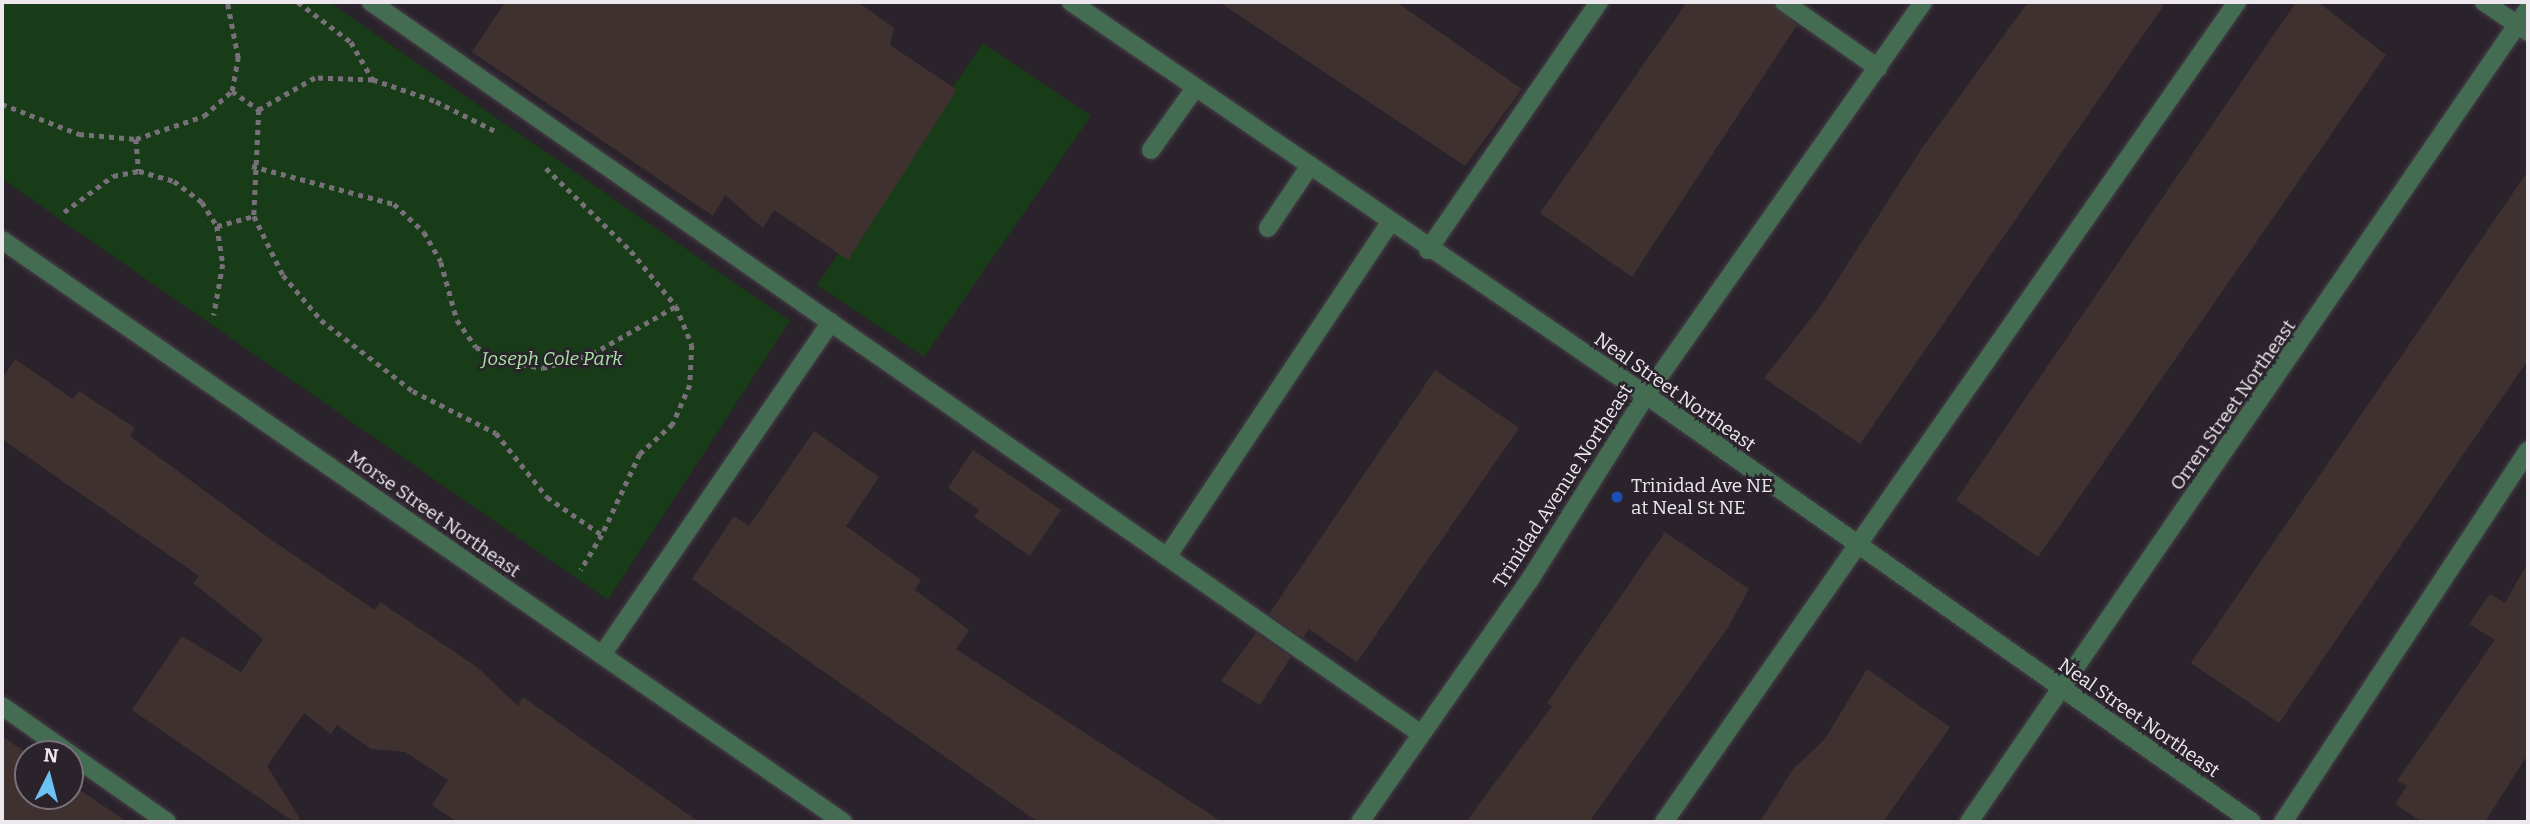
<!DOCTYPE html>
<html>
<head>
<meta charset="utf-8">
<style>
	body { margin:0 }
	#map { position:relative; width:2530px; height:824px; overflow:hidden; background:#2b232c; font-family:Bitter,serif }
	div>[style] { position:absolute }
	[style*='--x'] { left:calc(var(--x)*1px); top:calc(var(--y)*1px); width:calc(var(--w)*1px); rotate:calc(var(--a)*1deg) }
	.green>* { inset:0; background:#193c18 }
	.building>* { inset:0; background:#3f312f }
	.path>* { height:4.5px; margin-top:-2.25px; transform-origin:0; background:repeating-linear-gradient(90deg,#787079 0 5px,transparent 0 10px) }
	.roads { filter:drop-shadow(0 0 2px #463e47) drop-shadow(0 0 2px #463e47) }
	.lane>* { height:18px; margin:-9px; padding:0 9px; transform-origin:9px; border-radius:9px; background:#446c52 }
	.street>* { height:18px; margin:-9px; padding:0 9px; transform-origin:9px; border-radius:9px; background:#446c52 }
	.dots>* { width:19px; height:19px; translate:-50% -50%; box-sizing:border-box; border:4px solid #2b232c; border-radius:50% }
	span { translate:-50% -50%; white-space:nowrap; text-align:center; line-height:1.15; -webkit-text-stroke:5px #2b232c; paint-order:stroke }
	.park-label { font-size:19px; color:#a6e2a2; font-style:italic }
	.street-label { font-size:19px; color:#ede7ee }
	.poi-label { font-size:19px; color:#ede7ee }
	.left { translate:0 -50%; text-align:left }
	.frame { position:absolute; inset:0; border:4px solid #ede7ee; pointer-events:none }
	.north { position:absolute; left:14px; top:740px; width:70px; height:70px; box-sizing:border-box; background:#2b232c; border:2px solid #79717a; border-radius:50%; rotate:6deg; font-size:19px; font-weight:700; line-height:28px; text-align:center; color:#ede7ee }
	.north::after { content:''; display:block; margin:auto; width:24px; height:32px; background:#6cc3f3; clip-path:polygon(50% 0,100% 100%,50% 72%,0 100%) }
</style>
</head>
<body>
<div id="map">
	<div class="green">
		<i style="clip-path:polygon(2px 2px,329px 2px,790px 321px,608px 600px,2px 179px)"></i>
		<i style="clip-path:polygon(983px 43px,1091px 116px,924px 357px,817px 285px)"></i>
	</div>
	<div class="building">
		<i style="clip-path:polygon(505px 2px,858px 2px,894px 28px,890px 45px,957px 90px,848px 260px,774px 210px,763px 228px,725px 195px,713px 216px,472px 52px)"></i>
		<i style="clip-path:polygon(1219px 2px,1396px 2px,1522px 89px,1465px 166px)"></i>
		<i style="clip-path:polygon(1687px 2px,1773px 2px,1797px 25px,1632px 277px,1540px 213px)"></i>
		<i style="clip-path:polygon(2028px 2px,2166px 2px,1860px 444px,1764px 378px,1820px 307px,1922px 148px)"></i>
		<i style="clip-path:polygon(2296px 2px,2318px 2px,2386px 55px,2038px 557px,1956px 500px)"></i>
		<i style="clip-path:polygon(2528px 171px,2528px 360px,2279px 723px,2191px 663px)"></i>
		<i style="clip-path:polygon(15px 359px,73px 399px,79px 391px,135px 428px,130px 436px,273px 541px,375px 610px,380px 602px,477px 667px,518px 706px,523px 697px,699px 822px,457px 822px,432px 805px,448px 780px,405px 752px,371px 749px,337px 725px,331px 734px,304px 713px,267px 766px,302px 822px,294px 822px,132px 710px,182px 636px,241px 672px,263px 639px,193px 583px,199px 576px,2px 439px,2px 379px)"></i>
		<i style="clip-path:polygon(1435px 370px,1519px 428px,1357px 662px,1309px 629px,1303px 638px,1269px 614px)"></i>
		<i style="clip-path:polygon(814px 431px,879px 477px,846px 526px,921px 580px,915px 590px,969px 630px,956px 649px,1222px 822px,1038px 822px,692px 579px,734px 516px,749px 526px)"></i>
		<i style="clip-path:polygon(973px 450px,1061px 510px,1030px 556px,974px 517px,979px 510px,948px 488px)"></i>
		<i style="clip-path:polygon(1665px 532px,1749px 589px,1727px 629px,1589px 822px,1466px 822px,1552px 706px,1547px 703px)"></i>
		<i style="clip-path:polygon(2528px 562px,2528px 754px,2485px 822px,2422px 822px,2395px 804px,2407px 786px,2397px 781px,2495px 640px,2469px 624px,2490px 594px,2505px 603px)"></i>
		<i style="clip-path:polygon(1256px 633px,1291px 657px,1260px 705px,1221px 681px)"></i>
		<i style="clip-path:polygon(1867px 669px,1950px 727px,1918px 773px,1883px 822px,1760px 822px,1793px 769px,1825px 739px)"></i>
		<i style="clip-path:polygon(2px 736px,28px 754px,28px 796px,70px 796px,70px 783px,127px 822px,2px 822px)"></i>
	</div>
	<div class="path">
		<i style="--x:298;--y:2;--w:66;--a:37"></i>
		<i style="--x:351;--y:42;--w:44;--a:59.9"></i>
		<i style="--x:232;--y:91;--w:33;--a:35"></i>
		<i style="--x:2;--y:104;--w:83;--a:21.3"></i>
		<i style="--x:79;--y:134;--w:57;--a:5"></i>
		<i style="--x:136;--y:139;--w:72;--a:-18.7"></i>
		<i style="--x:204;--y:116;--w:38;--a:-42"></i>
		<i style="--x:232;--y:91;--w:34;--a:-80"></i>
		<i style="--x:238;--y:58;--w:57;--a:-101.1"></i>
		<i style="--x:494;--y:131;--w:67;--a:-153.4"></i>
		<i style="--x:434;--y:101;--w:65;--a:-161"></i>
		<i style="--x:373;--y:80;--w:58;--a:-178"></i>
		<i style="--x:315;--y:78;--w:64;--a:150.3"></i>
		<i style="--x:259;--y:110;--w:106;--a:92.7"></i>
		<i style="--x:254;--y:216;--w:66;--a:63.8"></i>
		<i style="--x:283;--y:275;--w:59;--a:49.8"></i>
		<i style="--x:321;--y:320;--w:116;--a:37.7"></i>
		<i style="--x:413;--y:391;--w:93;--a:26.8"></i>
		<i style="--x:496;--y:433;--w:82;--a:51.4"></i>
		<i style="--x:547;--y:497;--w:67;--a:34.6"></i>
		<i style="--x:602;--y:535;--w:41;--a:121"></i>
		<i style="--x:136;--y:139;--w:32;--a:85"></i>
		<i style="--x:252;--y:166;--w:147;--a:15"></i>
		<i style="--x:394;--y:204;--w:41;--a:43"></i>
		<i style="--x:424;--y:232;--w:34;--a:60"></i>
		<i style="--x:441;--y:262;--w:60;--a:74.6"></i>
		<i style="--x:457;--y:320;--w:33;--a:55"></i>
		<i style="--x:476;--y:347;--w:29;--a:27"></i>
		<i style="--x:502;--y:360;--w:41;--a:11.3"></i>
		<i style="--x:542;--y:368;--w:52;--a:-15.6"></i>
		<i style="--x:592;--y:354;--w:97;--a:-29.7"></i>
		<i style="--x:546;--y:168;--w:119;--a:44.3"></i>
		<i style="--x:631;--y:251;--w:71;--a:50.7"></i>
		<i style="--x:676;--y:306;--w:42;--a:67.7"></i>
		<i style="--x:692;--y:345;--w:40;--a:92.9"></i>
		<i style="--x:690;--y:385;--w:43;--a:113.6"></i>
		<i style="--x:673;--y:424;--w:45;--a:137.7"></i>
		<i style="--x:640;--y:454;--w:89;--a:115.1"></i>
		<i style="--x:64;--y:212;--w:61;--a:-36.3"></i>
		<i style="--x:113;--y:176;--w:26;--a:-11"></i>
		<i style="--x:139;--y:171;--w:36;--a:16"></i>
		<i style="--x:174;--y:181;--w:35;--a:37"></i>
		<i style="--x:202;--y:202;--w:28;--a:58"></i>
		<i style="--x:217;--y:226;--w:38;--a:81"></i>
		<i style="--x:223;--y:264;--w:52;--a:100"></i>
		<i style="--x:217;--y:226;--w:38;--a:-15"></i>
	</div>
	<div class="roads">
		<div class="lane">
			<i style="--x:371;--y:2;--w:1280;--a:34.88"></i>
			<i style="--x:1784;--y:2;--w:115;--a:35.1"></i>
			<i style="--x:1151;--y:150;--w:76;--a:-54.6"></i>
			<i style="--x:1268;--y:228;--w:73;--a:-56.1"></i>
			<i style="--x:1428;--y:250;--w:301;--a:-55.4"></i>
			<i style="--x:1167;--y:557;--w:402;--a:-56.3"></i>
			<i style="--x:602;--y:655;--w:404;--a:-55.5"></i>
			<i style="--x:2;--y:706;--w:83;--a:35.2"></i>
			<i style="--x:70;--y:754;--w:118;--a:35"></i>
			<i style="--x:1664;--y:822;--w:1000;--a:-55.05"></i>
			<i style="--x:2283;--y:822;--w:445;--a:-56.6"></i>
		</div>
		<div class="street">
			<i style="--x:1071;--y:2;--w:696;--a:34.35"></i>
			<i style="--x:1646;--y:395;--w:741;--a:35.17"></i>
			<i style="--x:2484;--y:2;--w:53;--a:34.3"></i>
			<i style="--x:2;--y:240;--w:1023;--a:34.68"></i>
			<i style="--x:1360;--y:822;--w:294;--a:-55"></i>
			<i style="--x:1529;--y:581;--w:220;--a:-57.8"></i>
			<i style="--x:1646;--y:395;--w:481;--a:-54.8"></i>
			<i style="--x:1969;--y:822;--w:987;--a:-55.49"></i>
		</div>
	</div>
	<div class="dots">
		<i style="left:1617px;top:497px;background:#1a4fb4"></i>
	</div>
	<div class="park-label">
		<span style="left:552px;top:359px">Joseph Cole Park</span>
	</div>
	<div class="street-label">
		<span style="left:1675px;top:392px;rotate:35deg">Neal Street Northeast</span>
		<span style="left:2233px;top:405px;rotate:-55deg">Orren Street Northeast</span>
		<span style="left:1563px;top:486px;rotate:-57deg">Trinidad Avenue Northeast</span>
		<span style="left:434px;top:514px;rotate:35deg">Morse Street Northeast</span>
		<span style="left:2139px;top:718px;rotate:35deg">Neal Street Northeast</span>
	</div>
	<div class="poi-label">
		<span class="left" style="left:1631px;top:497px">Trinidad Ave NE<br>at Neal St NE</span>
	</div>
	<div class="frame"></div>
	<div class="north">N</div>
</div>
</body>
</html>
